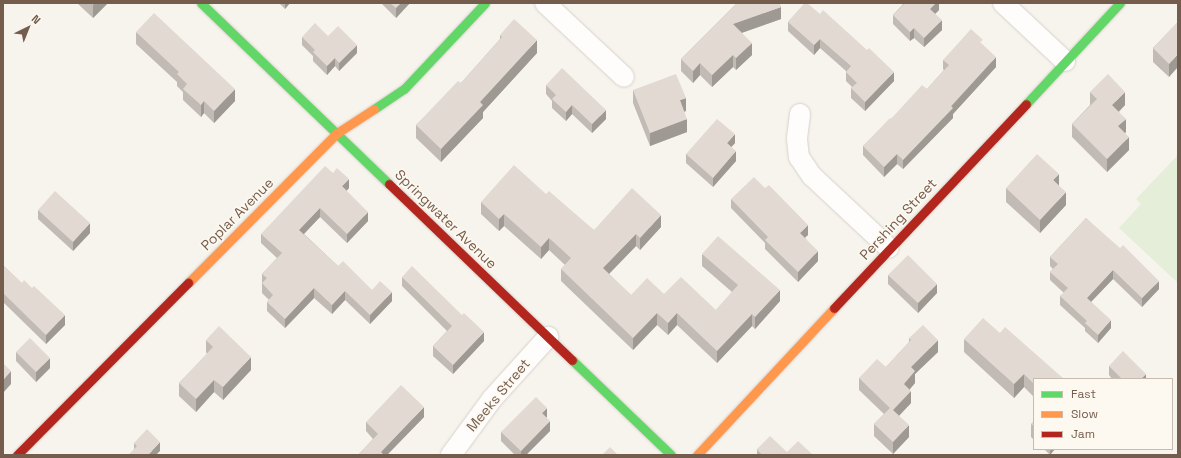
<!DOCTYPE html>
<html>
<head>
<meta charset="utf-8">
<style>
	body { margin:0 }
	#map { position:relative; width:1181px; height:458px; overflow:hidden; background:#f7f4ed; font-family:"Space Grotesk",sans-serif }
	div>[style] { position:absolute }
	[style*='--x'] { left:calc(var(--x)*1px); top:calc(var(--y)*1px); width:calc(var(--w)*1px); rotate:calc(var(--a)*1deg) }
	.green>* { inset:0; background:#e4eed9 }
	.roads { filter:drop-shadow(0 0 1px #d6d1cb) drop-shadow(0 0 1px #d6d1cb) }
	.street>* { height:20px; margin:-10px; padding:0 10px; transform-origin:10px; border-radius:10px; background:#fefdfc }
	.fast>* { height:9px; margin:-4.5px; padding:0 4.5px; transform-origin:4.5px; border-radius:4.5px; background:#63d668 }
	.slow>* { height:9px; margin:-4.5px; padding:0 4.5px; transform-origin:4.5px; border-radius:4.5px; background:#ff974d }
	.jam>* { height:9px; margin:-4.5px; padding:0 4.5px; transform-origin:4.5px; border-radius:4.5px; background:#b3261e }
	.wall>* { inset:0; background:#c2bbb5 }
	.shaded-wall>* { inset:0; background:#9e9993 }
	.building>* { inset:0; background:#e2dad2 }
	span { translate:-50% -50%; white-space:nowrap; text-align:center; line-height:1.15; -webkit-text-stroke:3px #fef9f0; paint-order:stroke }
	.street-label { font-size:14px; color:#755d4e }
	.frame { position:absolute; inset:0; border:4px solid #755d4e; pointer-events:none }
	.legend { position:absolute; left:1033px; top:378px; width:140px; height:72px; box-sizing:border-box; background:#fef9f0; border:1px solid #c7bbaf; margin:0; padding:5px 7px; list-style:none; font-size:12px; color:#755d4e }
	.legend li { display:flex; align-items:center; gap:8px; height:20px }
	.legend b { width:20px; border:1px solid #c7bbaf }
	.north { position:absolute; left:8px; top:8px; width:40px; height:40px; -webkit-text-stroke:3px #fef9f0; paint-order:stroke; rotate:43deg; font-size:11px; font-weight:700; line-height:16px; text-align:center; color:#755d4e }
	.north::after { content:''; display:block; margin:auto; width:14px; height:18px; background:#755d4e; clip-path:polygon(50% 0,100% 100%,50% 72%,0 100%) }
</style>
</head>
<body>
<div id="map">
	<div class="green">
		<i style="clip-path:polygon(1178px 155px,1178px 283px,1119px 228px,1141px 204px,1136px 199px)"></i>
	</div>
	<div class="roads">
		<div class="street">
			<i style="--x:545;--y:3;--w:108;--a:43.1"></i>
			<i style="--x:1003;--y:3;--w:85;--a:43.1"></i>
			<i style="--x:800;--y:114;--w:25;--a:97"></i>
			<i style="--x:797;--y:139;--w:18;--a:84"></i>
			<i style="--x:799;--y:157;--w:23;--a:56"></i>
			<i style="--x:812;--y:176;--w:105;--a:43.1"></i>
			<i style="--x:451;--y:455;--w:69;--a:-53.8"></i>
			<i style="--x:492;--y:399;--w:84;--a:-47.9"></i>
		</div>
		<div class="fast">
			<i style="--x:201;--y:3;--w:261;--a:43.9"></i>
			<i style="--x:1026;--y:104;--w:138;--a:-47.1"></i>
			<i style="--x:374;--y:109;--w:36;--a:-34"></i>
			<i style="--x:404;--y:89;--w:118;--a:-46.7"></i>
			<i style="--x:572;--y:360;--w:137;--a:43.8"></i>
		</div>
		<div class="slow">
			<i style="--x:188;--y:283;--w:211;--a:-45.2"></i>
			<i style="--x:337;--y:133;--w:44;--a:-33"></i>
			<i style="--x:697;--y:455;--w:201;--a:-47"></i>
		</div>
		<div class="jam">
			<i style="--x:389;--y:184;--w:254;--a:43.9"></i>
			<i style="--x:834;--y:308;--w:280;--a:-46.7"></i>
			<i style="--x:17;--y:455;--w:243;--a:-45.2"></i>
		</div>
	</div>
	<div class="wall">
		<i style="clip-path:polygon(77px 3px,108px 3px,93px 18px)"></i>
		<i style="clip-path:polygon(279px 3px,290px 3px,285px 9px)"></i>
		<i style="clip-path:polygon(381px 3px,410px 3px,396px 18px)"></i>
		<i style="clip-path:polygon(737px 3px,781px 19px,741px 33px,752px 55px,736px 70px,733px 67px,712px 87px,700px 75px,693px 83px,681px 71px,681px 59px)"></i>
		<i style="clip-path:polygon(805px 3px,894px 81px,865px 111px,851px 98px,851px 88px,852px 87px,846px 81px,846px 71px,820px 48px,814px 55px,788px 31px,788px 22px)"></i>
		<i style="clip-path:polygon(904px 3px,939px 3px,939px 10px,935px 14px,942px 30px,924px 47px,914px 38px,910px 41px,893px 24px,893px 15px)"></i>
		<i style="clip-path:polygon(1178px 22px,1169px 77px,1153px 62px,1153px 48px)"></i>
		<i style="clip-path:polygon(136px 32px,235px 101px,214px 123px,204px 113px,201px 117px,183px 100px,183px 92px,177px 86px,177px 82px,136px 44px)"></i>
		<i style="clip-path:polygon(500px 35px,537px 53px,483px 112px,483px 118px,441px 162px,416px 138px,416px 125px,461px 83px,500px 39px)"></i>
		<i style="clip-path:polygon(328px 36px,357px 53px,339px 71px,335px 66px,327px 75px,313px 61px,313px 56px,302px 45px,302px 37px)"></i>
		<i style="clip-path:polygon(983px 45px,996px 67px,953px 114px,953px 118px,903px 169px,897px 164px,884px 177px,863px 155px,863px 146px,891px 119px,927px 89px,944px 70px,943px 69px,943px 60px)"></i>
		<i style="clip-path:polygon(546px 85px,606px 119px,592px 133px,572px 114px,566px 121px,552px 108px,552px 101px,546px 94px)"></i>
		<i style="clip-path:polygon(633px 90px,686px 111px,684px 112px,687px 132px,650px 146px,633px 103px)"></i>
		<i style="clip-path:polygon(1090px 92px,1125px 105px,1119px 112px,1126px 132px,1125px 133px,1129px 150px,1107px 172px,1072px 137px,1072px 124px,1090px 105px)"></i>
		<i style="clip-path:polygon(735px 143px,731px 147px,736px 161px,713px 187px,686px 163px,686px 154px)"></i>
		<i style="clip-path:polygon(349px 188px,346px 191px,368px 221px,347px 243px,320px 217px,304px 234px,338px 266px,372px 290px,392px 301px,370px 324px,345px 300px,332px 314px,314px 298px,285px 328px,267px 311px,267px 302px,269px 300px,262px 293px,262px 274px,277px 258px,261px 243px,261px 234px)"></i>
		<i style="clip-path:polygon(1006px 188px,1066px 205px,1040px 233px,1006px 202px)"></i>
		<i style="clip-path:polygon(546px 194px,594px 230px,661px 227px,640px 250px,636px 246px,609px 274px,631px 295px,664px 294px,716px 310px,732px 292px,702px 266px,702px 254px,780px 301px,755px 329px,752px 326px,717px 363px,677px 325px,668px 335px,657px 325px,633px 350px,561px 281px,561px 269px,565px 265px,549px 250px,541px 259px,504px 226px,499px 231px,481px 214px,481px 202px)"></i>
		<i style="clip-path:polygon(731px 199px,808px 235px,805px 237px,818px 261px,798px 282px,765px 249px,765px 243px,731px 208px)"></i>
		<i style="clip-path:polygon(38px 210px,90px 233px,73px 251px,38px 219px)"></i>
		<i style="clip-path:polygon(1086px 218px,1159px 289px,1142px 307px,1113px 279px,1091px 302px,1111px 328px,1098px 343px,1085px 331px,1085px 328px,1060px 305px,1060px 296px,1064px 293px,1050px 280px,1050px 272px,1053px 269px,1050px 266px,1050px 257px)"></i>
		<i style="clip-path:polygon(3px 265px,65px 325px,46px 344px,4px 303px,3px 305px)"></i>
		<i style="clip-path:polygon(888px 275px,937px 293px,918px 313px,888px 284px)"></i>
		<i style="clip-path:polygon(402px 277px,484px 341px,453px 374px,433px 356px,433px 346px,447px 331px,402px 286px)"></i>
		<i style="clip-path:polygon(909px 338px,938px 352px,915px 374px,915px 383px,910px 389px,911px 403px,899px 416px,909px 437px,893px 454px,874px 436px,874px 424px,884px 414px,859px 390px,859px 378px,886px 367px,909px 342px)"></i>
		<i style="clip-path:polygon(964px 339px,1034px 379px,1034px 397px,1024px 387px,1014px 398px,964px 352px)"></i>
		<i style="clip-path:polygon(206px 340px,251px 370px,223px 400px,214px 392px,196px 412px,179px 396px,179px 383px,207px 354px,206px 352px)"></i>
		<i style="clip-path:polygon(16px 352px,50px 368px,36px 382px,16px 361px)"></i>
		<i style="clip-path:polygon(1109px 366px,1146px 379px,1112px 379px,1109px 375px)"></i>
		<i style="clip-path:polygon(424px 417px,387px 455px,358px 455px,373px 439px,366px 431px,366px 422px)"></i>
		<i style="clip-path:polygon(547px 417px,546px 418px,550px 431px,526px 455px,515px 455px,501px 441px,501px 432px)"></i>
		<i style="clip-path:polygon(1034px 421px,1034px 440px,1031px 437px,1031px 424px)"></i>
		<i style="clip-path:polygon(134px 443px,160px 451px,134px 449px)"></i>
		<i style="clip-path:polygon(757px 449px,787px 452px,813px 455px,757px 455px)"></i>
		<i style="clip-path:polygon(1044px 449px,1055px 449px,1050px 455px)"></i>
	</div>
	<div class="shaded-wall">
		<i style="clip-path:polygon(95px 3px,108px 3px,93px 18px,93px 5px)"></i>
		<i style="clip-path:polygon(285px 3px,290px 3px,285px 9px)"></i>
		<i style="clip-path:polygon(401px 3px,410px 3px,396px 18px,396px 8px)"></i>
		<i style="clip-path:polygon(936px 3px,939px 3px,939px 10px,930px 19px,930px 9px)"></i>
		<i style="clip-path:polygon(781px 7px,781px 19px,733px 36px,733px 24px)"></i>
		<i style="clip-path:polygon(942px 20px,942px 30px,924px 47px,924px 38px)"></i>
		<i style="clip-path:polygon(914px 28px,914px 38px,910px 41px,910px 32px)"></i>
		<i style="clip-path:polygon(820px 39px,820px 48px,814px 55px,814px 45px)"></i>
		<i style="clip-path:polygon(537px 40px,537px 53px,483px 112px,483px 118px,441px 162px,441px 149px,480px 102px)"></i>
		<i style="clip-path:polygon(752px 43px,752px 55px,736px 70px,736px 58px)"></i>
		<i style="clip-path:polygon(357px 45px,357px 53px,339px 71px,339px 63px)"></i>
		<i style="clip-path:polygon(1178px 54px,1178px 67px,1169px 77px,1169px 64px)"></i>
		<i style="clip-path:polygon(733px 55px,733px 67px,712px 87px,712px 75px)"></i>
		<i style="clip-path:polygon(996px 57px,996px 67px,953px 114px,953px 118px,903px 169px,903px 160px)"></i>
		<i style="clip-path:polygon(335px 58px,335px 66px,327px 75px,327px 66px)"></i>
		<i style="clip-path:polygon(700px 63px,700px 75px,693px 83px,693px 71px)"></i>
		<i style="clip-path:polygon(894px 72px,894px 81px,865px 111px,865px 102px)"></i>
		<i style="clip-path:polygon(235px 89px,235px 101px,214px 123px,214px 111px)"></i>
		<i style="clip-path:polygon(1125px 92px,1125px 105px,1112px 118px,1112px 105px)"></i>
		<i style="clip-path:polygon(686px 98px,686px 111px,680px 113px,680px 100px)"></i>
		<i style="clip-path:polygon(204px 101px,204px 113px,201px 117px,201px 105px)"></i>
		<i style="clip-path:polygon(572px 105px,572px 114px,566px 121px,566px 112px)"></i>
		<i style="clip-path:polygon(606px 110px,606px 119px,592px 133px,592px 124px)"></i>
		<i style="clip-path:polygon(687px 119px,687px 132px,650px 146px,650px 133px)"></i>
		<i style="clip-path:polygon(1126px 119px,1126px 132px,1118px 139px,1118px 126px)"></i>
		<i style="clip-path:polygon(735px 134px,735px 143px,727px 152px,727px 143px)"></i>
		<i style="clip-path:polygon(1129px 137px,1129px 150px,1107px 172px,1107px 159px)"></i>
		<i style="clip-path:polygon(736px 151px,736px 161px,713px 187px,713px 178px)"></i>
		<i style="clip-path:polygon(897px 154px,897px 164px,884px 177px,884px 167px)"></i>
		<i style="clip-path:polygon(1059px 174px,1059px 187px,1053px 180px)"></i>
		<i style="clip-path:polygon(349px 179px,349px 188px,342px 196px,342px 186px)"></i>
		<i style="clip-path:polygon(1066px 192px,1066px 205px,1040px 233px,1040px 220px)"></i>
		<i style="clip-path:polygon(320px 208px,320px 217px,299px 239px,299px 230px)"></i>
		<i style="clip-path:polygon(368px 212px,368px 221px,347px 243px,347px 234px)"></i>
		<i style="clip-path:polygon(504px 214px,504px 226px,499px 231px,499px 219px)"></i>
		<i style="clip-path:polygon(661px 215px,661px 227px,640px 250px,640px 238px)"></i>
		<i style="clip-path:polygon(90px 223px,90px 233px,73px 251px,73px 242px)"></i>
		<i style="clip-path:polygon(808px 225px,808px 235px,800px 242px,800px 233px)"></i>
		<i style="clip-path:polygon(636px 234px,636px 246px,603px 280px,603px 268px)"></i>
		<i style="clip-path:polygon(549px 238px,549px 250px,541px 259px,541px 247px)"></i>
		<i style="clip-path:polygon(818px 251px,818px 261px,798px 282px,798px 272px)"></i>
		<i style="clip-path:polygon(1113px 270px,1113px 279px,1087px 306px,1087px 298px)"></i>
		<i style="clip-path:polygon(1159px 281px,1159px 289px,1142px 307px,1142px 298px)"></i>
		<i style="clip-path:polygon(937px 284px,937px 293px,918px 313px,918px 303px)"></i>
		<i style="clip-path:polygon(314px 288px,314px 298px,285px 328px,285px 319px)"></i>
		<i style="clip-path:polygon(780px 290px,780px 301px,755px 329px,755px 317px)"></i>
		<i style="clip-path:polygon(345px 291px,345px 300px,332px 314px,332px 305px)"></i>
		<i style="clip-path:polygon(392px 292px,392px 301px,370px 324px,370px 315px)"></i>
		<i style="clip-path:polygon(4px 294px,4px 303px,3px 305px,3px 295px)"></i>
		<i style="clip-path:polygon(657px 313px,657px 325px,633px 350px,633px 338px)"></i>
		<i style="clip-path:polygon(677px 313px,677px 325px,668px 335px,668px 323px)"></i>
		<i style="clip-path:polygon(752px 314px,752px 326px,717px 363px,717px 351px)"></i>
		<i style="clip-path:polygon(65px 315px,65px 325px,46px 344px,46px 335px)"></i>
		<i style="clip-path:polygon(1111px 320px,1111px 328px,1098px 343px,1098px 335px)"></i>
		<i style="clip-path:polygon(484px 332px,484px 341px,453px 374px,453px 365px)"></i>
		<i style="clip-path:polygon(938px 340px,938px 352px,915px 374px,915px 383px,904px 396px,904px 384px,911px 367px)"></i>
		<i style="clip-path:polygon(251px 357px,251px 370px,223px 400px,223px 387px)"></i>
		<i style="clip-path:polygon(50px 358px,50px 368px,36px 382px,36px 372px)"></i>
		<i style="clip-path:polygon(11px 371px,11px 384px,3px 393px,3px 380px)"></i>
		<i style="clip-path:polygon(1024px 374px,1024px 387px,1014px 398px,1014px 384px)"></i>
		<i style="clip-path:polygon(1146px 374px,1146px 379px,1141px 379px)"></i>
		<i style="clip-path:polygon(214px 380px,214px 392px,196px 412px,196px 399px)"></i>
		<i style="clip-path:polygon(911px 391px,911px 403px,893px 422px,893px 410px)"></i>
		<i style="clip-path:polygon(424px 407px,424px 417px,387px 455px,381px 455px,381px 452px)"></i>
		<i style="clip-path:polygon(547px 408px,547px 417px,542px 422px,542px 413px)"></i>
		<i style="clip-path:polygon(550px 421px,550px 431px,526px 455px,521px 455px,521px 451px)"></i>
		<i style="clip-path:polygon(909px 425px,909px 437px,893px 454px,893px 442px)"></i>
		<i style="clip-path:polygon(160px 442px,160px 451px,156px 455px,149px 455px,149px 454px)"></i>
		<i style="clip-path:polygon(1050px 449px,1055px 449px,1050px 455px)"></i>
	</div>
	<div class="building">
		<i style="clip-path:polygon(390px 3px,401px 3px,396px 8px)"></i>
		<i style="clip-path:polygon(737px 3px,780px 3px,781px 7px,733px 24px,752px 43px,736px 58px,733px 55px,712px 75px,700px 63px,693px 71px,681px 59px)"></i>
		<i style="clip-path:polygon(805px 3px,807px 3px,820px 14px,823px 10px,867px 50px,869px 48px,894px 72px,865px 102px,851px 88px,857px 83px,846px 72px,851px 66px,820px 39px,814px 45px,788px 22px)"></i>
		<i style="clip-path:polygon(905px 3px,936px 3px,930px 9px,942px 20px,924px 38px,914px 28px,910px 32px,893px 15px)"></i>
		<i style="clip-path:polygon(154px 13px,235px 89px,214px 111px,204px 101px,201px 105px,183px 89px,187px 84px,177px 74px,179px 72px,136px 32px)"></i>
		<i style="clip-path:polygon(514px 19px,537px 40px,480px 102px,483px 105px,441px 149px,416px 125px,458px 81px,461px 83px,502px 37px,500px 35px)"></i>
		<i style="clip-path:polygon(1178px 22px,1178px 54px,1169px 64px,1153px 48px)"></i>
		<i style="clip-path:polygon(315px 23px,328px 36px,338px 26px,357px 45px,339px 63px,335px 58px,327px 66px,313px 52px,315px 50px,302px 37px)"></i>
		<i style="clip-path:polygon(971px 29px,983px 40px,980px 42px,996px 57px,951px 106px,953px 108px,903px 160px,897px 154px,884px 167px,863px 146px,890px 118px,891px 119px,922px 85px,927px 89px,949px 65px,943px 60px)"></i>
		<i style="clip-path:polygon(562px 68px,606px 110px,592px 124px,572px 105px,566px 112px,552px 99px,556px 95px,546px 85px)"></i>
		<i style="clip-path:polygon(676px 74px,686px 98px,680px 100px,687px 119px,650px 133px,633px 90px)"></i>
		<i style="clip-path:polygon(1108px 74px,1125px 92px,1112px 105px,1126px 119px,1118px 126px,1129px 137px,1107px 159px,1072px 124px,1097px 99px,1090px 92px)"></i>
		<i style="clip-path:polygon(717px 119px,735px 134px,727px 143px,736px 151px,713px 178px,686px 154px)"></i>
		<i style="clip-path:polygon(1037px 154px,1059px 174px,1053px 180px,1066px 192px,1040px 220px,1006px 188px)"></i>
		<i style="clip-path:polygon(514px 165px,546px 194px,549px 191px,594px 230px,632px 188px,661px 215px,640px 238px,636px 234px,603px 268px,631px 295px,647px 278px,664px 294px,681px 277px,716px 310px,738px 285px,702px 254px,718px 236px,780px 290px,755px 317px,752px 314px,717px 351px,677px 313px,668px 323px,657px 313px,633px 338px,561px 269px,571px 258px,549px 238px,541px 247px,504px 214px,499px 219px,481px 202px)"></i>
		<i style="clip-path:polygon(325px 166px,333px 173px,337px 168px,349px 179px,342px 186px,368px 212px,347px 234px,320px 208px,299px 230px,338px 266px,343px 261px,372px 290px,380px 281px,392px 292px,370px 315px,345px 291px,332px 305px,314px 288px,285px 319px,267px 302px,273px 295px,262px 283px,267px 278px,262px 274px,282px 253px,261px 234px)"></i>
		<i style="clip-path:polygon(754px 177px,765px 188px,769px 185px,808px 225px,800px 233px,818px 251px,798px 272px,765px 240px,768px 237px,731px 199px)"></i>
		<i style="clip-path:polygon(55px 191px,90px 223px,73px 242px,38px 210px)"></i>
		<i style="clip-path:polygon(1086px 218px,1120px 248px,1123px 245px,1159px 281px,1142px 298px,1113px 270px,1087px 298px,1111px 320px,1098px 335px,1085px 323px,1087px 321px,1060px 296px,1068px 288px,1050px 272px,1058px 264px,1050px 257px)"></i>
		<i style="clip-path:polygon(908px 255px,937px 284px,918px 303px,888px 275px)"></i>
		<i style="clip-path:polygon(3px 265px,22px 283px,24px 280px,32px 288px,34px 286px,65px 315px,46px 335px,4px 294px,3px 295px)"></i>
		<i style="clip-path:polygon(412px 266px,462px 315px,464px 313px,484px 332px,453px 365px,433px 346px,452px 326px,402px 277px)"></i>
		<i style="clip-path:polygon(983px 318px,1000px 333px,1005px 327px,1064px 379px,1034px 379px,1034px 384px,1024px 374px,1014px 384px,964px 339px)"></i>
		<i style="clip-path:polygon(923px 325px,938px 340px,911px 367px,915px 371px,904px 384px,911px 391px,893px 410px,909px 425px,893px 442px,874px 424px,890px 408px,859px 378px,877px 359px,886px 367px,911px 340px,909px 338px)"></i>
		<i style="clip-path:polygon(219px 326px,251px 357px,223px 387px,214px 380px,196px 399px,179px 383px,213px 347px,206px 340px)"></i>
		<i style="clip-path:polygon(30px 338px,50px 358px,36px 372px,16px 352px)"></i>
		<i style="clip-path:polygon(1123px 351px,1146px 374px,1141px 379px,1122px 379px,1109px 366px)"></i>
		<i style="clip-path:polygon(3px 363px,11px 371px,3px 380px)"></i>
		<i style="clip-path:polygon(401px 385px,424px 407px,381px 452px,384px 455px,358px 455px,378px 434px,366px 422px)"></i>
		<i style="clip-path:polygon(536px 397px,547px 408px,542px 413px,550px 421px,521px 451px,501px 432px)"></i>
		<i style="clip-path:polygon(1034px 421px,1034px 426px,1031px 424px)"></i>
		<i style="clip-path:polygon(147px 429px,160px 442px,149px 454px,150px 455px,128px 455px,137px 446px,134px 443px)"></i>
		<i style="clip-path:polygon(770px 436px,787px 452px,798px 441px,813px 455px,762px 455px,757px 449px)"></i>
		<i style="clip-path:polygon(610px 447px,618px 455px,602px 455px)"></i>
	</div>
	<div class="street-label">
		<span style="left:237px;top:214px;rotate:-45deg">Poplar Avenue</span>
		<span style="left:446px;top:219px;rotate:44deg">Springwater Avenue</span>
		<span style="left:898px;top:219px;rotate:-47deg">Pershing Street</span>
		<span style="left:498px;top:395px;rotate:-50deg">Meeks Street</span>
	</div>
	<div class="frame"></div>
	<ul class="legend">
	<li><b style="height:5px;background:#63d668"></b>Fast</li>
	<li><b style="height:5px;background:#ff974d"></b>Slow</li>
	<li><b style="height:5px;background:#b3261e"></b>Jam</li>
	</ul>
	<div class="north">N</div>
</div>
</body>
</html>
